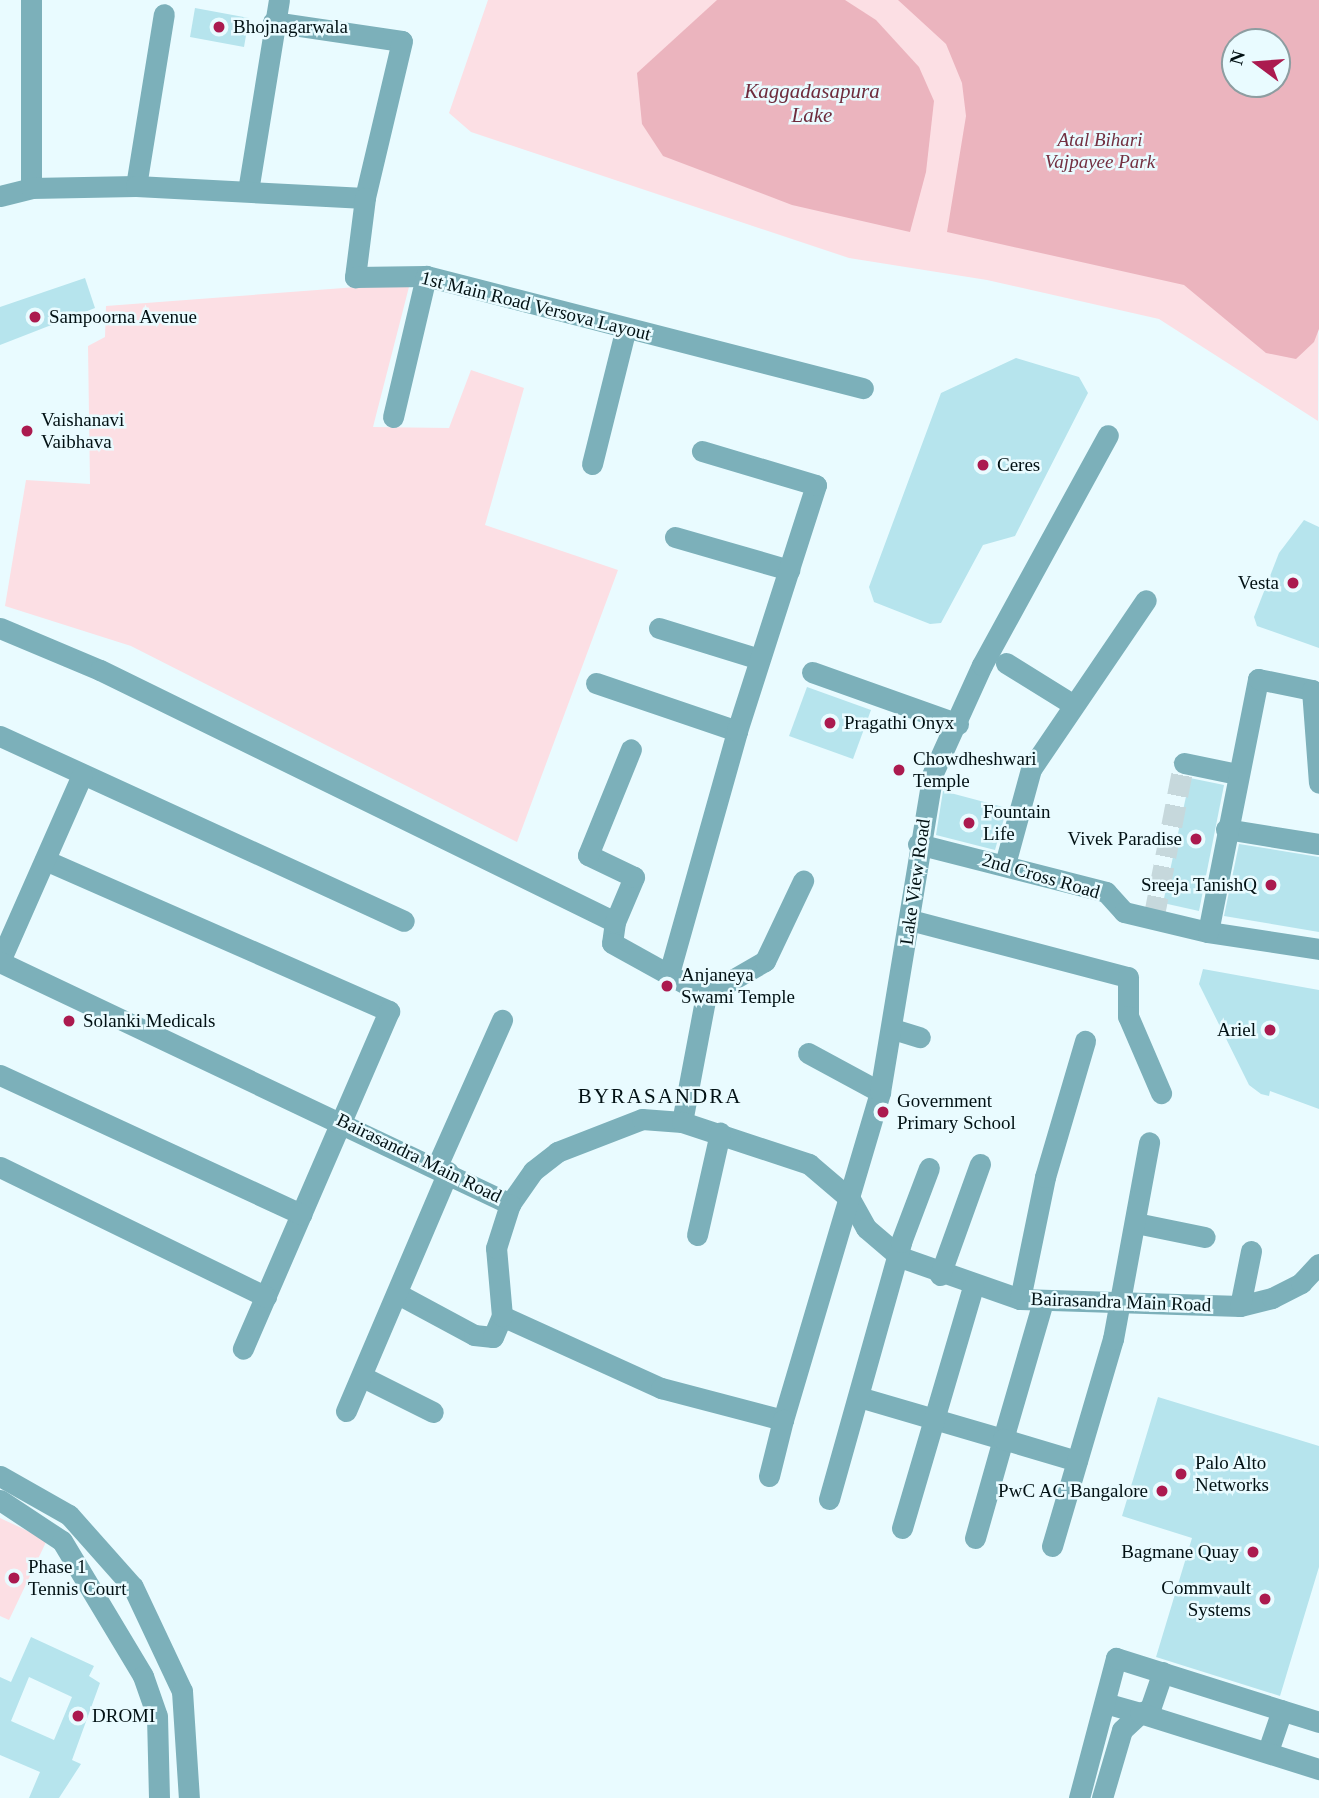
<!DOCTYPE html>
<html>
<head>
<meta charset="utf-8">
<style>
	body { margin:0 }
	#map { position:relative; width:1319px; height:1798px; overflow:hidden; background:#e9fbff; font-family:"Times New Roman",serif }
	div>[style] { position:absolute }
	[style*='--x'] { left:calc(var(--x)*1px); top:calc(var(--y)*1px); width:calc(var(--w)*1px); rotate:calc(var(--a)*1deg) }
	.green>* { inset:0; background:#fcdfe4 }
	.water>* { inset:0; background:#ebb4be }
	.building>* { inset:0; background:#b6e4ed }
	.minor-tunnel>* { height:21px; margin-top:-10.5px; transform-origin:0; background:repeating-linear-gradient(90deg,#c6d8dc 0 21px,transparent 0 31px) }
	.minor>* { height:21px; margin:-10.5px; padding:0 10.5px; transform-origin:10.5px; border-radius:10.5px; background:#7cb0ba }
	.dots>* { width:19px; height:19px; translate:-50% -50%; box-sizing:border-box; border:4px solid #e9fbff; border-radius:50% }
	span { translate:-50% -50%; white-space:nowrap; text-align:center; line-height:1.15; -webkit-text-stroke:5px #e9fbff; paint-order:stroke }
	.poi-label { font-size:19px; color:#021114 }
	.left { translate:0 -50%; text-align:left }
	.right { translate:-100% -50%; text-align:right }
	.park-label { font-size:19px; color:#733041; font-style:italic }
	.street-label { font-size:19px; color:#021114 }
	.water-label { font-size:21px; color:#6e2c3d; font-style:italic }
	.neighbourhood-label { font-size:21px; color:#021114; letter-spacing:2px }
	.north { position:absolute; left:1221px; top:28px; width:70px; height:70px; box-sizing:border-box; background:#e9fbff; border:2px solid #8d9da1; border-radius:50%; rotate:286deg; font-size:19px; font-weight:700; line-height:28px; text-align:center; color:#021114 }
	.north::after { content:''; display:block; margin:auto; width:24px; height:32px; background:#ab1a4f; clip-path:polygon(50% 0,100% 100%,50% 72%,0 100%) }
</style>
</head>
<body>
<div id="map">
	<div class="green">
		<i style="clip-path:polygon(evenodd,488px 0,1319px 0,1318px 421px,1159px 319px,987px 280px,849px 258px,471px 132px,449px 113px,488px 0,1235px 42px,1277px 42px,1277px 84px,1235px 84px,1235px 42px)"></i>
		<i style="clip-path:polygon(410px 283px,373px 427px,449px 428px,471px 370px,524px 388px,485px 525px,618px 570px,517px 842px,131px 646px,5px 606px,26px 480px,90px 484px,88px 346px,105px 337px,106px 306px)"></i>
		<i style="clip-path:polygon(0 1518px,47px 1540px,9px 1620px,0 1616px)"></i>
	</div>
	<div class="water">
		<i style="clip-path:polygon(717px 0,845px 0,876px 20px,919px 67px,934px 101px,926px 172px,910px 232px,792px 205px,663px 156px,642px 124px,637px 73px)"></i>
		<i style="clip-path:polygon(evenodd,898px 0,1319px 0,1319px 329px,1314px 342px,1296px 359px,1266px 353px,1184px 285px,947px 232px,966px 116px,962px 83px,946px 44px,898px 0,1277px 42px,1277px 84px,1235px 84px,1235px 42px,1277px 42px)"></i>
	</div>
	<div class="building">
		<i style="clip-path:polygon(195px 8px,249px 18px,244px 47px,190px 37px)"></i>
		<i style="clip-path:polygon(85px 278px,95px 308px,0 345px,0 307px)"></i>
		<i style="clip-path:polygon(1016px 358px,1079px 377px,1088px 393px,1015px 536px,983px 545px,941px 623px,930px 624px,874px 602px,869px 587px,941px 393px)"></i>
		<i style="clip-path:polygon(1304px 520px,1319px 527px,1319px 648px,1257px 626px,1254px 617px,1279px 553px)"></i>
		<i style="clip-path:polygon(807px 687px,871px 710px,853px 759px,789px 736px)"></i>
		<i style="clip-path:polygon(1190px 778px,1224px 785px,1199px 911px,1163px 903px)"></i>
		<i style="clip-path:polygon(943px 791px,1007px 808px,995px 850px,936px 835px)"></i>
		<i style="clip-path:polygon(1239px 844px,1319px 857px,1319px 932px,1224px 916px)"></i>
		<i style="clip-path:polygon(1203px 969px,1319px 990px,1319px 1109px,1270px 1091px,1269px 1096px,1261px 1094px,1249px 1085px,1199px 984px)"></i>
		<i style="clip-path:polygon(1158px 1397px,1319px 1446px,1319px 1567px,1280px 1696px,1156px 1657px,1192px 1538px,1122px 1516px)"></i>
		<i style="clip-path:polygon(evenodd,31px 1637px,94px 1666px,89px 1676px,100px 1683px,72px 1760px,81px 1764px,59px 1798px,29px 1798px,40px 1772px,0 1755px,0 1677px,11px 1682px,31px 1637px,29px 1677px,72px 1697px,54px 1740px,11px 1721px,29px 1677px)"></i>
	</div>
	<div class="minor-tunnel">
		<i style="--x:1154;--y:917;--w:157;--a:-79"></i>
	</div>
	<div class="minor">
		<i style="--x:273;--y:22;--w:130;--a:8.4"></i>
		<i style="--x:402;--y:41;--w:161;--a:103.3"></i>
		<i style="--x:136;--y:186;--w:174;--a:-80.8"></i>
		<i style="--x:31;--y:188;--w:188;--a:-90"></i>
		<i style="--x:248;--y:191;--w:193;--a:-80.8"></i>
		<i style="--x:0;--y:196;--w:32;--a:-14"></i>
		<i style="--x:31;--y:188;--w:105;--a:-1.1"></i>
		<i style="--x:136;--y:186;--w:229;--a:3"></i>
		<i style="--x:365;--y:198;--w:80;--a:97.2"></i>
		<i style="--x:355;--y:277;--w:71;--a:-0.8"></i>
		<i style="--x:426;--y:276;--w:451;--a:14.4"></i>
		<i style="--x:393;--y:417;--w:145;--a:-76.8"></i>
		<i style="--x:592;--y:464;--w:140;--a:-76"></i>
		<i style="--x:675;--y:537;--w:119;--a:16.1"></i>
		<i style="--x:0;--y:628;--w:108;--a:22.8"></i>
		<i style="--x:100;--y:670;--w:573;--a:26.07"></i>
		<i style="--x:615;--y:922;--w:21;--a:98"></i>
		<i style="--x:612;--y:943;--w:107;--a:29"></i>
		<i style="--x:706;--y:995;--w:129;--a:100.7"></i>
		<i style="--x:659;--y:628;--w:105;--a:17.2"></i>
		<i style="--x:1006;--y:663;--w:78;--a:31.8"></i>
		<i style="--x:812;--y:672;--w:155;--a:19.6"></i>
		<i style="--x:596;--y:683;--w:149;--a:18.8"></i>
		<i style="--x:0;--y:736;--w:444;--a:24.6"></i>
		<i style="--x:1184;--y:763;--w:54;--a:11.7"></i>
		<i style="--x:1226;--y:829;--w:94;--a:9.2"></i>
		<i style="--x:918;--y:844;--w:194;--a:14.3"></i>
		<i style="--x:1106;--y:892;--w:27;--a:48"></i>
		<i style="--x:1124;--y:912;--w:86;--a:13.4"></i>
		<i style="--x:1208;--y:932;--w:112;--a:8.7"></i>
		<i style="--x:45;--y:860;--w:376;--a:23.7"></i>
		<i style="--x:389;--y:1011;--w:368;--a:113.4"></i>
		<i style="--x:1005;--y:864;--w:98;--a:-74.7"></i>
		<i style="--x:1031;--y:769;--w:204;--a:-55.8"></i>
		<i style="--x:910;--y:920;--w:225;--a:14.7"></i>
		<i style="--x:1128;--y:977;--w:39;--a:90"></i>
		<i style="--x:1128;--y:1016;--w:84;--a:66.8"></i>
		<i style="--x:615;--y:922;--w:49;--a:-67.1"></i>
		<i style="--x:634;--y:877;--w:51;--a:-154.4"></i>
		<i style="--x:588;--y:855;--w:114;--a:-67.9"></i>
		<i style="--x:1208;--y:932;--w:258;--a:-78.8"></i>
		<i style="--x:1258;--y:679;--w:55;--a:11.5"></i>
		<i style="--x:1312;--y:690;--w:93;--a:85.7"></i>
		<i style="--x:0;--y:961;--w:203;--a:-66.2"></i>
		<i style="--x:0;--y:962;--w:565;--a:25.38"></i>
		<i style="--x:510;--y:1204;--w:40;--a:-55.1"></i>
		<i style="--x:533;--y:1171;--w:31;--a:-38"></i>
		<i style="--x:557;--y:1152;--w:91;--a:-21.2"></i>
		<i style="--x:642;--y:1119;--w:40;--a:4.3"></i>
		<i style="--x:682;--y:1122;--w:134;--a:18.3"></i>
		<i style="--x:809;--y:1164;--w:54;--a:40.5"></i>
		<i style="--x:850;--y:1199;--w:33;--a:61"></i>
		<i style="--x:866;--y:1228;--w:45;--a:40.5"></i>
		<i style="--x:900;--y:1257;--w:127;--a:19.3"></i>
		<i style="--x:1020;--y:1299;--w:220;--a:1.8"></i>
		<i style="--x:1240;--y:1306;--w:33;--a:-14"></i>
		<i style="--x:1272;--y:1298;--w:33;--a:-27"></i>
		<i style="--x:1301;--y:1283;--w:26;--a:-47"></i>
		<i style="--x:670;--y:970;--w:248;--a:-74.3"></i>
		<i style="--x:737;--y:731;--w:258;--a:-72.2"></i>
		<i style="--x:816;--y:485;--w:119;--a:-163.4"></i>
		<i style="--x:706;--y:995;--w:68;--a:-30"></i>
		<i style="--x:765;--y:961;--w:89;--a:-64.6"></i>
		<i style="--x:893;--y:1029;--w:28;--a:17"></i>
		<i style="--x:808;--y:1053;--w:82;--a:28.4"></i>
		<i style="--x:0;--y:1075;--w:332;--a:24.8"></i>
		<i style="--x:437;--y:1166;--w:160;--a:-66"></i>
		<i style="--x:0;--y:1167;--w:296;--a:26"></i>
		<i style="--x:1136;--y:1223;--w:70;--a:11.5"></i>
		<i style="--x:697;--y:1235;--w:105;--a:-77.3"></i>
		<i style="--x:940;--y:1275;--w:118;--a:-70.2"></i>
		<i style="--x:398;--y:1294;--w:86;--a:28.3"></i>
		<i style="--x:474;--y:1335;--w:19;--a:6"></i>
		<i style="--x:493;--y:1337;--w:23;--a:-67"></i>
		<i style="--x:502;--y:1316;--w:175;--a:24.4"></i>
		<i style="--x:661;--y:1388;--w:126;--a:14.7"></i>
		<i style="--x:783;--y:1420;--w:342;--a:-73.5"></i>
		<i style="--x:880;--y:1092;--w:323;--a:-80.6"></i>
		<i style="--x:933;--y:773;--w:119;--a:-65.6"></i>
		<i style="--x:982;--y:665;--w:262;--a:-61.3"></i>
		<i style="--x:1020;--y:1299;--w:125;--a:-78.4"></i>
		<i style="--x:1045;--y:1177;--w:142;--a:-73.6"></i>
		<i style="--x:1240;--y:1306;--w:56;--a:-78.7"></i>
		<i style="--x:502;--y:1316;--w:68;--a:-95"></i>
		<i style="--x:496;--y:1248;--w:46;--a:-72.3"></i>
		<i style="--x:363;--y:1377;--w:78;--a:26.6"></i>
		<i style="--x:859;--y:1397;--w:150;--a:16.3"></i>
		<i style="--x:1003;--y:1439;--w:144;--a:-73.8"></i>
		<i style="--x:346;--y:1411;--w:260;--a:-66.9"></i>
		<i style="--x:0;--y:1476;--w:79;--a:29.5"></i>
		<i style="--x:69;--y:1515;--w:96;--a:48.4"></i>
		<i style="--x:133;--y:1587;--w:115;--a:64.8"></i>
		<i style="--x:182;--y:1691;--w:107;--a:86.3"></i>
		<i style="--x:769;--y:1476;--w:58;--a:-76"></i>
		<i style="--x:829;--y:1499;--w:267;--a:-74.3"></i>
		<i style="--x:901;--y:1242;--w:79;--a:-69.3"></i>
		<i style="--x:0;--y:1500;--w:74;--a:33.5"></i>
		<i style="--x:62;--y:1541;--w:157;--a:59"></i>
		<i style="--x:143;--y:1676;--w:42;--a:70.7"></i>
		<i style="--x:157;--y:1716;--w:82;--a:88.6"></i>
		<i style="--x:902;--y:1528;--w:252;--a:-73.6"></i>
		<i style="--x:975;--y:1538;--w:103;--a:-74.2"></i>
		<i style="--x:1003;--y:1439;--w:77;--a:16.6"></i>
		<i style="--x:1052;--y:1546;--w:216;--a:-73.6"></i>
		<i style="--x:1113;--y:1339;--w:200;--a:-79.6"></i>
		<i style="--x:1105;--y:1703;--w:36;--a:16"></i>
		<i style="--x:1140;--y:1713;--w:11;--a:-22"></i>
		<i style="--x:1150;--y:1709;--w:39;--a:-71"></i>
		<i style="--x:1268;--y:1751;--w:43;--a:-71.1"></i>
		<i style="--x:1079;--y:1798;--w:145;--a:-75.2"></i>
		<i style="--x:1116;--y:1658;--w:213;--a:17.5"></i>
		<i style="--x:1102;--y:1798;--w:71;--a:-73.6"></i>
		<i style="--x:1122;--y:1730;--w:25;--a:-43"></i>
		<i style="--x:1140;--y:1713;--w:188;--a:17.4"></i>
	</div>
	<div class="dots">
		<i style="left:219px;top:27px;background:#ab1a4f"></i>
		<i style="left:35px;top:317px;background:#ab1a4f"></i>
		<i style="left:27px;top:431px;background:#ab1a4f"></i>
		<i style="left:983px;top:465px;background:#ab1a4f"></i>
		<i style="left:1293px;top:583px;background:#ab1a4f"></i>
		<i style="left:830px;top:723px;background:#ab1a4f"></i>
		<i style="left:899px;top:770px;background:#ab1a4f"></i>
		<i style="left:969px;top:823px;background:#ab1a4f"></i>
		<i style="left:1196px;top:839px;background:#ab1a4f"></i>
		<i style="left:1271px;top:885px;background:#ab1a4f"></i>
		<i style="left:667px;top:986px;background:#ab1a4f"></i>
		<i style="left:69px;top:1021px;background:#ab1a4f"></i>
		<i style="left:1270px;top:1030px;background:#ab1a4f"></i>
		<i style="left:883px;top:1112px;background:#ab1a4f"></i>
		<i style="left:1181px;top:1474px;background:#ab1a4f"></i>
		<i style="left:1162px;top:1491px;background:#ab1a4f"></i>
		<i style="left:1253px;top:1552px;background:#ab1a4f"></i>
		<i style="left:14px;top:1578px;background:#ab1a4f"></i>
		<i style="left:1265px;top:1599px;background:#ab1a4f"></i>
		<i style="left:78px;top:1716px;background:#ab1a4f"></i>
	</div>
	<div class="poi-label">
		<span class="left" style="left:233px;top:27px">Bhojnagarwala</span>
		<span class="left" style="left:49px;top:317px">Sampoorna Avenue</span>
		<span class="left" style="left:41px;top:431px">Vaishanavi<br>Vaibhava</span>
		<span class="left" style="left:997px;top:465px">Ceres</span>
		<span class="right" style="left:1279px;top:583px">Vesta</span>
		<span class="left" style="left:844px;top:723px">Pragathi Onyx</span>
		<span class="left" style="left:913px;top:770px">Chowdheshwari<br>Temple</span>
		<span class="left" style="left:983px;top:823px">Fountain<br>Life</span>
		<span class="right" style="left:1182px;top:839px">Vivek Paradise</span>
		<span class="right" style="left:1257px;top:885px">Sreeja TanishQ</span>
		<span class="left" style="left:681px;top:986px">Anjaneya<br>Swami Temple</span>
		<span class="left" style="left:83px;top:1021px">Solanki Medicals</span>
		<span class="right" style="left:1256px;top:1030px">Ariel</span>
		<span class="left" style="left:897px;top:1112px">Government<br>Primary School</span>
		<span class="left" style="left:1195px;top:1474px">Palo Alto<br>Networks</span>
		<span class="right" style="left:1148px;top:1491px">PwC AC Bangalore</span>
		<span class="right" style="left:1239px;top:1552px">Bagmane Quay</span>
		<span class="left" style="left:28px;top:1578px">Phase 1<br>Tennis Court</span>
		<span class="right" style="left:1251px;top:1599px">Commvault<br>Systems</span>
		<span class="left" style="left:92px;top:1716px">DROMI</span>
	</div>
	<div class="park-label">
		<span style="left:1100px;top:151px">Atal Bihari<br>Vajpayee Park</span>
	</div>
	<div class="street-label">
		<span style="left:536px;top:306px;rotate:14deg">1st Main Road Versova Layout</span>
		<span style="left:1041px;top:876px;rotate:16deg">2nd Cross Road</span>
		<span style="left:915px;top:882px;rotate:-82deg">Lake View Road</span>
		<span style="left:419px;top:1158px;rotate:26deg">Bairasandra Main Road</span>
		<span style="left:1121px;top:1302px;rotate:2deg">Bairasandra Main Road</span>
	</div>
	<div class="water-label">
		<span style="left:812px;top:103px">Kaggadasapura<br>Lake</span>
	</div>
	<div class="neighbourhood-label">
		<span style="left:660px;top:1096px">BYRASANDRA</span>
	</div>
	<div class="north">N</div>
</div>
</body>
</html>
